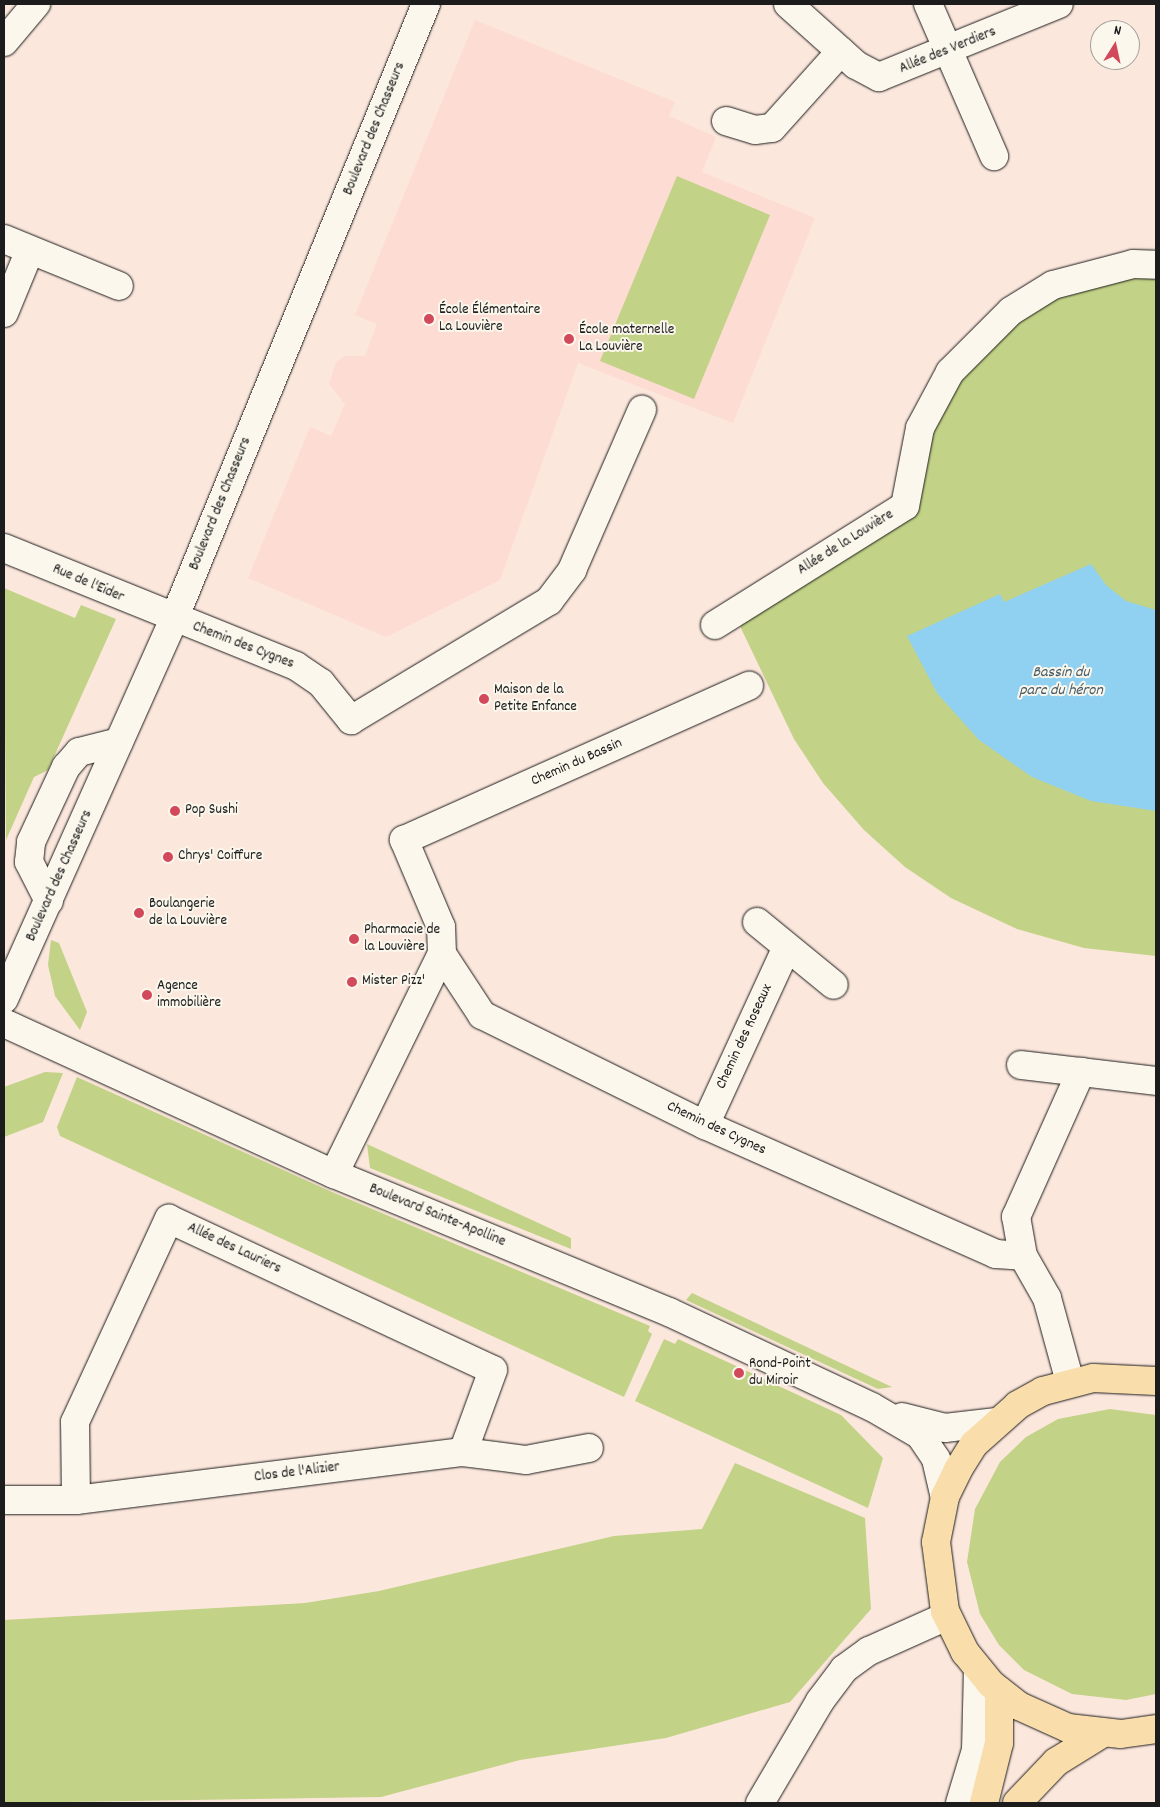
<!DOCTYPE html>
<html>
<head>
<meta charset="utf-8">
<style>
	body { margin:0 }
	#map { position:relative; width:1160px; height:1807px; overflow:hidden; background:#fce7dd; font-family:Dekko,sans-serif }
	div>[style] { position:absolute }
	[style*='--x'] { left:calc(var(--x)*1px); top:calc(var(--y)*1px); width:calc(var(--w)*1px); rotate:calc(var(--a)*1deg) }
	.built>* { inset:0; background:#fddcd3 }
	.green>* { inset:0; background:#c2d286 }
	.water>* { inset:0; background:#90d1f1 }
	.roads { filter:drop-shadow(0 0 1px #1c1c1c) drop-shadow(0 0 1px #1c1c1c) }
	.minor>* { height:28px; margin:-14px; padding:0 14px; transform-origin:14px; border-radius:14px; background:#fbf7ec }
	.major>* { height:28px; margin:-14px; padding:0 14px; transform-origin:14px; border-radius:14px; background:#f9deab }
	.dots>* { width:14px; height:14px; translate:-50% -50%; box-sizing:border-box; border:2px solid #fbf7ec; border-radius:50% }
	span { translate:-50% -50%; white-space:nowrap; text-align:center; line-height:1.15; -webkit-text-stroke:4px #fbf7ec; paint-order:stroke }
	.street-label { font-size:15px; color:#1c1c1c }
	.poi-label { font-size:15px; color:#1c1c1c }
	.left { translate:0 -50%; text-align:left }
	.water-label { font-size:16px; color:#455b67; font-style:italic }
	.frame { position:absolute; inset:0; border:5px solid #1c1c1c; pointer-events:none }
	.north { position:absolute; left:1090px; top:20px; width:50px; height:50px; box-sizing:border-box; background:#fbf7ec; border:1px solid #a29f99; border-radius:50%; rotate:10deg; font-size:14px; font-weight:700; line-height:20px; text-align:center; color:#1c1c1c }
	.north::after { content:''; display:block; margin:auto; width:18px; height:22px; background:#d1495b; clip-path:polygon(50% 0,100% 100%,50% 72%,0 100%) }
</style>
</head>
<body>
<div id="map">
	<div class="built">
		<i style="clip-path:polygon(475px 20px,675px 102px,669px 116px,716px 137px,702px 172px,815px 218px,733px 423px,578px 363px,500px 580px,386px 637px,248px 578px,310px 427px,331px 436px,345px 404px,329px 384px,336px 362px,345px 356px,365px 356px,377px 324px,355px 315px)"></i>
	</div>
	<div class="green">
		<i style="clip-path:polygon(677px 176px,770px 215px,694px 399px,600px 361px)"></i>
		<i style="clip-path:polygon(1156px 270px,1156px 956px,1084px 948px,1017px 929px,951px 898px,905px 867px,864px 830px,823px 783px,794px 739px,738px 622px,919px 509px,933px 426px,965px 367px,1043px 296px)"></i>
		<i style="clip-path:polygon(4px 588px,75px 618px,81px 605px,116px 619px,48px 770px,34px 777px,6px 840px)"></i>
		<i style="clip-path:polygon(51px 940px,59px 943px,87px 1012px,80px 1030px,55px 996px,48px 965px)"></i>
		<i style="clip-path:polygon(45px 1072px,63px 1073px,43px 1122px,4px 1137px,4px 1087px)"></i>
		<i style="clip-path:polygon(77px 1077px,332px 1192px,650px 1326px,648px 1331px,652px 1334px,624px 1397px,60px 1136px,57px 1127px)"></i>
		<i style="clip-path:polygon(367px 1144px,571px 1238px,571px 1249px,370px 1168px)"></i>
		<i style="clip-path:polygon(692px 1293px,892px 1387px,878px 1389px,686px 1300px)"></i>
		<i style="clip-path:polygon(664px 1339px,675px 1344px,678px 1339px,841px 1415px,883px 1458px,868px 1508px,635px 1401px)"></i>
		<i style="clip-path:polygon(1110px 1409px,1156px 1415px,1156px 1694px,1126px 1700px,1072px 1694px,1024px 1670px,999px 1645px,980px 1614px,967px 1562px,975px 1509px,1000px 1462px,1026px 1437px,1058px 1419px)"></i>
		<i style="clip-path:polygon(735px 1463px,865px 1518px,871px 1609px,790px 1702px,666px 1738px,520px 1760px,381px 1797px,4px 1803px,4px 1620px,305px 1603px,379px 1591px,614px 1536px,702px 1529px)"></i>
	</div>
	<div class="water">
		<i style="clip-path:polygon(1091px 564px,1106px 585px,1126px 601px,1156px 610px,1156px 811px,1091px 801px,1032px 777px,979px 740px,937px 693px,907px 636px,1000px 594px,1004px 602px)"></i>
	</div>
	<div class="roads">
		<div class="minor">
			<i style="--x:788;--y:4;--w:91;--a:41.9"></i>
			<i style="--x:856;--y:65;--w:26;--a:28"></i>
			<i style="--x:879;--y:77;--w:194;--a:-22.1"></i>
			<i style="--x:928;--y:4;--w:166;--a:66.5"></i>
			<i style="--x:4;--y:42;--w:50;--a:-49.9"></i>
			<i style="--x:726;--y:121;--w:30;--a:17"></i>
			<i style="--x:755;--y:130;--w:17;--a:-7"></i>
			<i style="--x:772;--y:128;--w:103;--a:-48.1"></i>
			<i style="--x:4;--y:239;--w:124;--a:22.2"></i>
			<i style="--x:4;--y:313;--w:68;--a:-67.6"></i>
			<i style="--x:4;--y:548;--w:315;--a:22"></i>
			<i style="--x:296;--y:666;--w:30;--a:34"></i>
			<i style="--x:321;--y:683;--w:48;--a:51"></i>
			<i style="--x:351;--y:720;--w:231;--a:-31"></i>
			<i style="--x:549;--y:601;--w:39;--a:-53"></i>
			<i style="--x:572;--y:570;--w:175;--a:-66.4"></i>
			<i style="--x:715;--y:625;--w:224;--a:-32.1"></i>
			<i style="--x:905;--y:506;--w:79;--a:-79.1"></i>
			<i style="--x:920;--y:428;--w:64;--a:-61.8"></i>
			<i style="--x:950;--y:372;--w:86;--a:-45"></i>
			<i style="--x:1011;--y:311;--w:49;--a:-31.8"></i>
			<i style="--x:1053;--y:285;--w:83;--a:-14.7"></i>
			<i style="--x:1133;--y:264;--w:23;--a:2"></i>
			<i style="--x:49;--y:901;--w:44;--a:-117.1"></i>
			<i style="--x:29;--y:862;--w:20;--a:-84"></i>
			<i style="--x:31;--y:842;--w:83;--a:-65"></i>
			<i style="--x:66;--y:767;--w:20;--a:-49"></i>
			<i style="--x:79;--y:752;--w:41;--a:-14"></i>
			<i style="--x:757;--y:922;--w:99;--a:39.3"></i>
			<i style="--x:442;--y:954;--w:73;--a:56.7"></i>
			<i style="--x:482;--y:1015;--w:249;--a:26.3"></i>
			<i style="--x:705;--y:1125;--w:318;--a:23.9"></i>
			<i style="--x:996;--y:1254;--w:27;--a:4"></i>
			<i style="--x:4;--y:999;--w:416;--a:-65.9"></i>
			<i style="--x:174;--y:619;--w:665;--a:-67.72"></i>
			<i style="--x:4;--y:1023;--w:363;--a:24.6"></i>
			<i style="--x:334;--y:1174;--w:362;--a:22.4"></i>
			<i style="--x:669;--y:1312;--w:224;--a:25.1"></i>
			<i style="--x:872;--y:1407;--w:56;--a:30.3"></i>
			<i style="--x:920;--y:1435;--w:29;--a:56"></i>
			<i style="--x:936;--y:1459;--w:39;--a:77"></i>
			<i style="--x:1021;--y:1065;--w:60;--a:6.7"></i>
			<i style="--x:705;--y:1125;--w:194;--a:-65.3"></i>
			<i style="--x:334;--y:1174;--w:245;--a:-63.9"></i>
			<i style="--x:442;--y:954;--w:27;--a:-92"></i>
			<i style="--x:441;--y:927;--w:95;--a:-113"></i>
			<i style="--x:404;--y:840;--w:378;--a:-24.1"></i>
			<i style="--x:1070;--y:1382;--w:87;--a:-105.3"></i>
			<i style="--x:1047;--y:1298;--w:48;--a:-119.7"></i>
			<i style="--x:1023;--y:1256;--w:40;--a:-100"></i>
			<i style="--x:1016;--y:1217;--w:159;--a:-65.9"></i>
			<i style="--x:1081;--y:1072;--w:76;--a:6.8"></i>
			<i style="--x:902;--y:1417;--w:44;--a:14.3"></i>
			<i style="--x:945;--y:1428;--w:50;--a:-6.8"></i>
			<i style="--x:4;--y:1500;--w:72;--a:0"></i>
			<i style="--x:76;--y:1500;--w:390;--a:-7.1"></i>
			<i style="--x:463;--y:1452;--w:64;--a:7.2"></i>
			<i style="--x:526;--y:1460;--w:64;--a:-10.8"></i>
			<i style="--x:76;--y:1500;--w:78;--a:-90.7"></i>
			<i style="--x:75;--y:1422;--w:224;--a:-65.2"></i>
			<i style="--x:169;--y:1219;--w:357;--a:25"></i>
			<i style="--x:493;--y:1370;--w:87;--a:110.1"></i>
			<i style="--x:760;--y:1803;--w:118;--a:-59.5"></i>
			<i style="--x:820;--y:1701;--w:40;--a:-53"></i>
			<i style="--x:844;--y:1669;--w:31;--a:-36"></i>
			<i style="--x:869;--y:1651;--w:85;--a:-24.2"></i>
			<i style="--x:960;--y:1803;--w:55;--a:-73.2"></i>
			<i style="--x:976;--y:1750;--w:80;--a:-88.6"></i>
		</div>
		<div class="major">
			<i style="--x:1156;--y:1381;--w:63;--a:-177.3"></i>
			<i style="--x:1093;--y:1378;--w:52;--a:165.4"></i>
			<i style="--x:1043;--y:1391;--w:29;--a:151"></i>
			<i style="--x:1018;--y:1405;--w:59;--a:138.4"></i>
			<i style="--x:974;--y:1444;--w:31;--a:122"></i>
			<i style="--x:958;--y:1470;--w:30;--a:116"></i>
			<i style="--x:945;--y:1497;--w:46;--a:101.3"></i>
			<i style="--x:936;--y:1542;--w:70;--a:82.6"></i>
			<i style="--x:945;--y:1611;--w:46;--a:64"></i>
			<i style="--x:965;--y:1652;--w:41;--a:50.9"></i>
			<i style="--x:991;--y:1684;--w:36;--a:38"></i>
			<i style="--x:1019;--y:1706;--w:54;--a:24.2"></i>
			<i style="--x:1068;--y:1728;--w:53;--a:6.5"></i>
			<i style="--x:1121;--y:1734;--w:35;--a:-8"></i>
			<i style="--x:984;--y:1803;--w:62;--a:-76"></i>
			<i style="--x:999;--y:1743;--w:52;--a:-90"></i>
			<i style="--x:1017;--y:1803;--w:57;--a:-46.4"></i>
			<i style="--x:1056;--y:1762;--w:55;--a:-31.7"></i>
		</div>
	</div>
	<div class="dots">
		<i style="left:429px;top:319px;background:#d1495b"></i>
		<i style="left:569px;top:339px;background:#d1495b"></i>
		<i style="left:484px;top:699px;background:#d1495b"></i>
		<i style="left:175px;top:811px;background:#d1495b"></i>
		<i style="left:168px;top:857px;background:#d1495b"></i>
		<i style="left:139px;top:913px;background:#d1495b"></i>
		<i style="left:354px;top:939px;background:#d1495b"></i>
		<i style="left:352px;top:982px;background:#d1495b"></i>
		<i style="left:147px;top:995px;background:#d1495b"></i>
		<i style="left:739px;top:1373px;background:#d1495b"></i>
	</div>
	<div class="street-label">
		<span style="left:948px;top:51px;rotate:-22deg">Allée des Verdiers</span>
		<span style="left:375px;top:129px;rotate:-68deg">Boulevard des Chasseurs</span>
		<span style="left:221px;top:504px;rotate:-68deg">Boulevard des Chasseurs</span>
		<span style="left:846px;top:543px;rotate:-32deg">Allée de la Louvière</span>
		<span style="left:88px;top:584px;rotate:23deg">Rue de l'Eider</span>
		<span style="left:243px;top:646px;rotate:21deg">Chemin des Cygnes</span>
		<span style="left:577px;top:763px;rotate:-24deg">Chemin du Bassin</span>
		<span style="left:60px;top:876px;rotate:-66deg">Boulevard des Chasseurs</span>
		<span style="left:745px;top:1037px;rotate:-65deg">Chemin des Roseaux</span>
		<span style="left:716px;top:1129px;rotate:25deg">Chemin des Cygnes</span>
		<span style="left:437px;top:1216px;rotate:22deg">Boulevard Sainte-Apolline</span>
		<span style="left:234px;top:1249px;rotate:25deg">Allée des Lauriers</span>
		<span style="left:297px;top:1473px;rotate:-7deg">Clos de l'Alizier</span>
	</div>
	<div class="poi-label">
		<span class="left" style="left:439px;top:319px">École Élémentaire<br>La Louvière</span>
		<span class="left" style="left:579px;top:339px">École maternelle<br>La Louvière</span>
		<span class="left" style="left:494px;top:699px">Maison de la<br>Petite Enfance</span>
		<span class="left" style="left:185px;top:811px">Pop Sushi</span>
		<span class="left" style="left:178px;top:857px">Chrys' Coiffure</span>
		<span class="left" style="left:149px;top:913px">Boulangerie<br>de la Louvière</span>
		<span class="left" style="left:364px;top:939px">Pharmacie de<br>la Louvière</span>
		<span class="left" style="left:362px;top:982px">Mister Pizz'</span>
		<span class="left" style="left:157px;top:995px">Agence<br>immobilière</span>
		<span class="left" style="left:749px;top:1373px">Rond-Point<br>du Miroir</span>
	</div>
	<div class="water-label">
		<span style="left:1061px;top:682px">Bassin du<br>parc du héron</span>
	</div>
	<div class="frame"></div>
	<div class="north">N</div>
</div>
</body>
</html>
